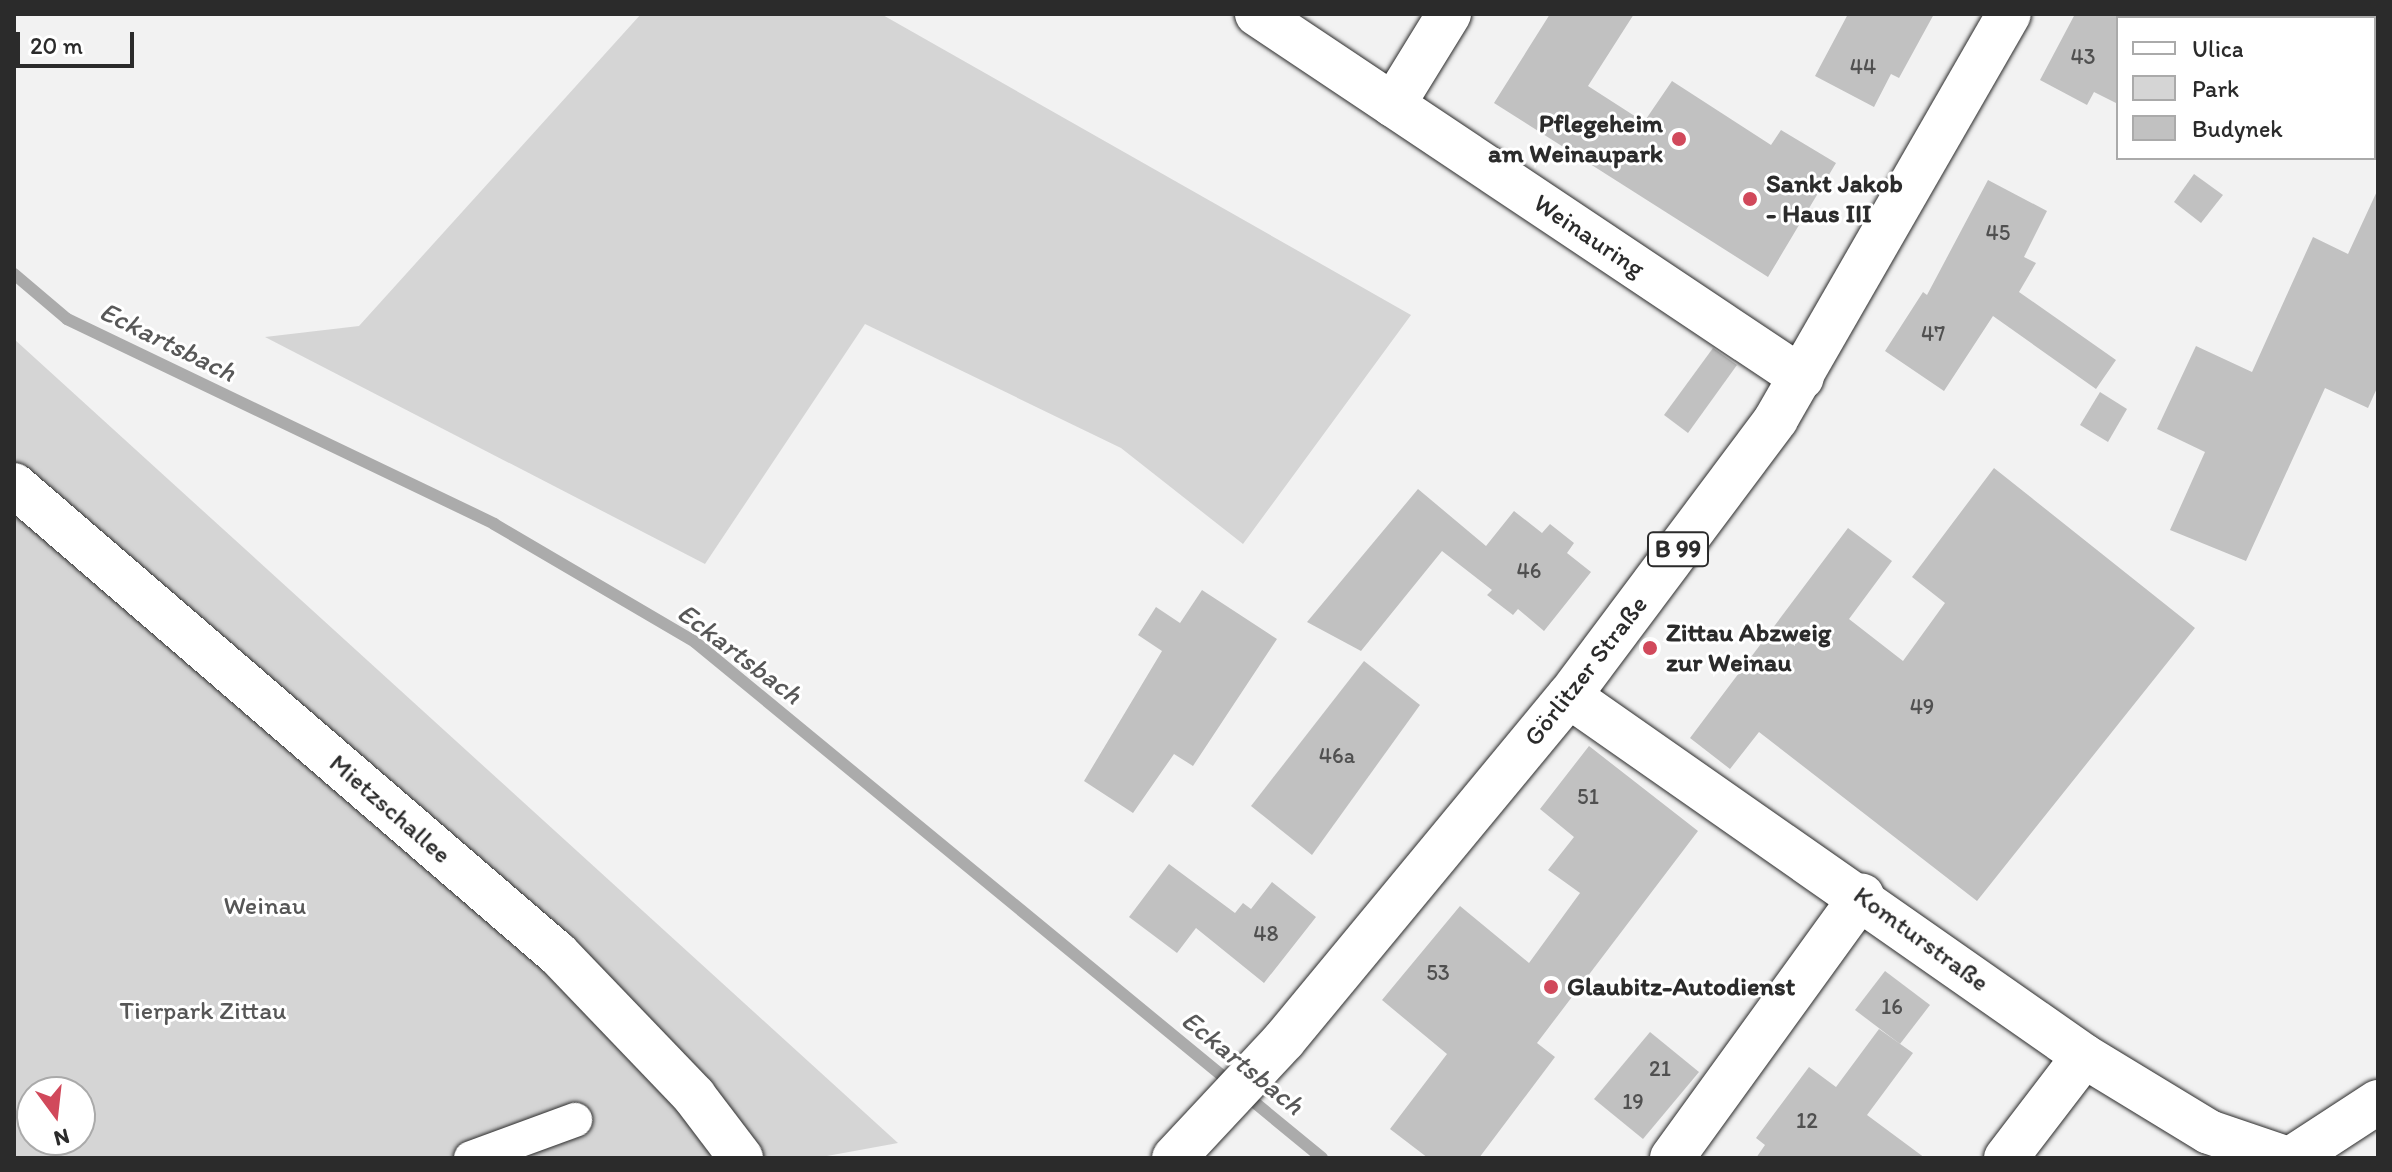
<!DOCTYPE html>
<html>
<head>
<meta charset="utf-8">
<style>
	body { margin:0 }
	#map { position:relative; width:2392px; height:1172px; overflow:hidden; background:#f2f2f2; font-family:Itim,sans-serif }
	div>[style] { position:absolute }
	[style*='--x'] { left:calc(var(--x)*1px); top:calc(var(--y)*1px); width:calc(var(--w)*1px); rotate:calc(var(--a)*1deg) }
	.green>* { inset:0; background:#d5d5d5 }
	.stream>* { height:12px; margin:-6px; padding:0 6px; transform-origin:6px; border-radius:6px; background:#ababab }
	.building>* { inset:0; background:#c1c1c1 }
	.roads { filter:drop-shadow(0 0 2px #2b2b2b) drop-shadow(0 0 2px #2b2b2b) }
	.pedestrian>* { height:34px; margin:-17px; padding:0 17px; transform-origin:17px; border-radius:17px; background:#fff }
	.minor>* { height:44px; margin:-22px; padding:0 22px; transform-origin:22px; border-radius:22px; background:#fff }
	.primary>* { height:44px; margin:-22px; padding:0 22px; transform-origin:22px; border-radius:22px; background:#fff }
	.dots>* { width:22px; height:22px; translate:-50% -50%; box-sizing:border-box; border:4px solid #fff; border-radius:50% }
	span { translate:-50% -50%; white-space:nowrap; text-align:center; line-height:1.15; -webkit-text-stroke:6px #fff; paint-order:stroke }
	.number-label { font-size:22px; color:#505050 }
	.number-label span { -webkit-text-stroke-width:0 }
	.shield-label span { padding:2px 6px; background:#fff; border:2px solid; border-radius:6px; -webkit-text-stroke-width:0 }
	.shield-label { font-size:24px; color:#2b2b2b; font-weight:700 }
	.poi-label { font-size:26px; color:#2b2b2b; font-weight:700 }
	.right { translate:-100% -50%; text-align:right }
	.left { translate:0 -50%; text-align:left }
	.street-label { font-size:26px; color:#2b2b2b }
	.park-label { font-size:26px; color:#565656 }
	.water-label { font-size:28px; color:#585858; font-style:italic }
	.frame { position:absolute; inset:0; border:16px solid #2b2b2b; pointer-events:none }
	.legend { position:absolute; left:2116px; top:16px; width:260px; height:144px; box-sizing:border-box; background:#fff; border:2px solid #aaa; margin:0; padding:10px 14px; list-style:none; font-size:24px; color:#2b2b2b }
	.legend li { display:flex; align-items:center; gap:16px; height:40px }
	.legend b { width:40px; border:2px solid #aaa }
	.north { position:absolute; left:16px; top:1076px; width:80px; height:80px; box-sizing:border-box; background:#fff; border:2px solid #aaa; border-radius:50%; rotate:165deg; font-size:22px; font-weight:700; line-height:32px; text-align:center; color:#2b2b2b }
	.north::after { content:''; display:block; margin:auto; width:28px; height:36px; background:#d1495b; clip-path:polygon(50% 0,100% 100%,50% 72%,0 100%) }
	.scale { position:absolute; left:16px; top:32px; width:118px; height:36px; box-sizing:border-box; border:4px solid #2b2b2b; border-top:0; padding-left:10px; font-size:24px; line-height:28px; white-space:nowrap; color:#2b2b2b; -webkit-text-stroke:6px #fff; paint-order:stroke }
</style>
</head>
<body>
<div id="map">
	<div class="green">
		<i style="clip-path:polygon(641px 14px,881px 14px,1411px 315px,1243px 544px,1121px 448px,865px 324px,705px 564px,265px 337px,359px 326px)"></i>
		<i style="clip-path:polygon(evenodd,14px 339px,898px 1143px,816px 1158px,14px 1158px,14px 339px,32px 1092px,80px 1092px,80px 1140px,32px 1140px,32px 1092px)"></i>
	</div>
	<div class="stream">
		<i style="--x:14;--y:274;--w:70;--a:40.3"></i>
		<i style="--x:67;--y:319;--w:474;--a:25.6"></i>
		<i style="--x:494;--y:524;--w:233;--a:30.4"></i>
		<i style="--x:695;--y:642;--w:812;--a:39.45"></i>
	</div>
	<div class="building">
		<i style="clip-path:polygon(1550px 14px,1634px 14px,1588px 86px,1644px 122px,1672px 81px,1771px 145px,1781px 130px,1836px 163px,1768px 277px,1494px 103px)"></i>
		<i style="clip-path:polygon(1848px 14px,1934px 14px,1899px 78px,1891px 74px,1874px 107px,1815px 76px)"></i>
		<i style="clip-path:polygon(2075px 14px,2118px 14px,2118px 104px,2094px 92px,2087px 105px,2040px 80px)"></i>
		<i style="clip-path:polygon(2194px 174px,2223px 195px,2201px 223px,2174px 202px)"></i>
		<i style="clip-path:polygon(1988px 180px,2047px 211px,2024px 257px,2036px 263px,2019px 292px,2116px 360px,2096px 389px,1993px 316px,1944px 391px,1885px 351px,1923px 292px,1927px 295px)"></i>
		<i style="clip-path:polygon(2378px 189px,2378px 386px,2368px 408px,2325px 388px,2246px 561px,2170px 530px,2205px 452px,2157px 429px,2196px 346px,2252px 372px,2313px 237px,2348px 254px)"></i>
		<i style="clip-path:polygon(1713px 348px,1737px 365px,1688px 433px,1664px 415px)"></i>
		<i style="clip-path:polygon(2100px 392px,2127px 409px,2108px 442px,2080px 425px)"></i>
		<i style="clip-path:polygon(1994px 468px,2195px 628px,1977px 901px,1759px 732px,1730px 769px,1690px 738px,1848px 528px,1892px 561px,1849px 619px,1903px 661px,1945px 603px,1912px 577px)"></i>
		<i style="clip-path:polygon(1418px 489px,1486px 546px,1514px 511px,1542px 533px,1550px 524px,1574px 543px,1567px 553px,1591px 572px,1544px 631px,1518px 609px,1513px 615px,1487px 595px,1492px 590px,1442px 551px,1361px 651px,1307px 622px)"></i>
		<i style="clip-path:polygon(1202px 590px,1277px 639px,1193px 766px,1174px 754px,1133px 813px,1084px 781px,1162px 651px,1138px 635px,1156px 607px,1180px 623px)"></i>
		<i style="clip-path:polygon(1364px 661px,1420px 705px,1312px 855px,1251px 806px)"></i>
		<i style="clip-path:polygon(1589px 746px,1698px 831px,1537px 1043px,1555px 1057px,1479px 1158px,1428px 1158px,1390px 1129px,1447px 1054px,1382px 1000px,1460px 906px,1529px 963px,1580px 893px,1548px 870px,1574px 837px,1540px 809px)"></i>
		<i style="clip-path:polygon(1169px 864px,1235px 913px,1243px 903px,1251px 909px,1272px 882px,1316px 917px,1264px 983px,1196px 928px,1177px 953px,1129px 917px)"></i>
		<i style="clip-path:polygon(1885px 971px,1930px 1005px,1900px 1044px,1855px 1010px)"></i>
		<i style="clip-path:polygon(1879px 1029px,1913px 1053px,1867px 1115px,1925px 1158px,1756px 1158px,1765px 1145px,1756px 1138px,1809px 1067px,1836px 1087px)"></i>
		<i style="clip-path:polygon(1650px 1032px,1699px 1072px,1643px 1139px,1594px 1099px)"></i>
	</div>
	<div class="roads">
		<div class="pedestrian">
			<i style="--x:471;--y:1158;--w:111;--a:-20.1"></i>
		</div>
		<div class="minor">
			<i style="--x:1257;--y:14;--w:655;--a:33.74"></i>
			<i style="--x:1393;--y:105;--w:107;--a:-58.4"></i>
			<i style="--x:14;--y:485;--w:718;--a:40.77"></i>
			<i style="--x:558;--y:954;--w:197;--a:46.2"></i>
			<i style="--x:694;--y:1096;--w:78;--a:52.8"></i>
			<i style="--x:1569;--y:696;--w:628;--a:34.95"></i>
			<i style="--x:2084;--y:1056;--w:146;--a:31.3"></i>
			<i style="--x:2209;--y:1132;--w:80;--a:18.9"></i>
			<i style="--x:1672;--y:1158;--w:324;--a:-54.1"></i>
			<i style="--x:2006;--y:1158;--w:128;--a:-52.6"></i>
			<i style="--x:2292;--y:1158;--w:103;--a:-33.1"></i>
		</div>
		<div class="primary">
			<i style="--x:1174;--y:1158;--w:161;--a:-47"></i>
			<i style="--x:1284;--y:1040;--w:447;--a:-50.4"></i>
			<i style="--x:1569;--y:696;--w:346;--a:-53.2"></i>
			<i style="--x:1776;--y:419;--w:467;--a:-60.1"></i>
		</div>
	</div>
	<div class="dots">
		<i style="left:1679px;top:139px;background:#d1495b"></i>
		<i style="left:1750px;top:199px;background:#d1495b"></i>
		<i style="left:1650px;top:648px;background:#d1495b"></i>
		<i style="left:1551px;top:987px;background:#d1495b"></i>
	</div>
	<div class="number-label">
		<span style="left:2083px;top:57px">43</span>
		<span style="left:1863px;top:67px">44</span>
		<span style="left:1998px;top:233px">45</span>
		<span style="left:1933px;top:334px">47</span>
		<span style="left:1529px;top:571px">46</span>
		<span style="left:1922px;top:707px">49</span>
		<span style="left:1337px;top:756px">46a</span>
		<span style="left:1588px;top:797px">51</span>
		<span style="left:1266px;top:934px">48</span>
		<span style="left:1438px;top:973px">53</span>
		<span style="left:1892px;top:1007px">16</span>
		<span style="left:1660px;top:1069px">21</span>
		<span style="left:1633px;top:1102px">19</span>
		<span style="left:1807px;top:1121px">12</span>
	</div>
	<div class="shield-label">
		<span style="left:1678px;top:549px">B 99</span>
	</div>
	<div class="poi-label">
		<span class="right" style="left:1663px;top:139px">Pflegeheim<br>am Weinaupark</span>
		<span class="left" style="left:1766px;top:199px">Sankt Jakob<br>- Haus III</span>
		<span class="left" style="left:1666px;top:648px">Zittau Abzweig<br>zur Weinau</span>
		<span class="left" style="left:1567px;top:987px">Glaubitz-Autodienst</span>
	</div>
	<div class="street-label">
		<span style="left:1589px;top:236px;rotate:34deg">Weinauring</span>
		<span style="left:1586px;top:671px;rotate:-52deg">Görlitzer Straße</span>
		<span style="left:390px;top:809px;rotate:41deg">Mietzschallee</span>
		<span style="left:1921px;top:939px;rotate:36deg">Komturstraße</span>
	</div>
	<div class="park-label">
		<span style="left:265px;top:906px">Weinau</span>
		<span style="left:203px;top:1011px">Tierpark Zittau</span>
	</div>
	<div class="water-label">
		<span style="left:168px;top:341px;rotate:26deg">Eckartsbach</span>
		<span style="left:740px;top:653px;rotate:37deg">Eckartsbach</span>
		<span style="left:1243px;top:1062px;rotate:39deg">Eckartsbach</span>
	</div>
	<div class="frame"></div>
	<ul class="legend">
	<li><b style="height:10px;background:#fff"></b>Ulica</li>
	<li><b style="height:22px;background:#d5d5d5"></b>Park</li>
	<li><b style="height:22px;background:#c1c1c1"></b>Budynek</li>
	</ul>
	<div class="north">N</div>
	<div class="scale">20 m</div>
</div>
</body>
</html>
